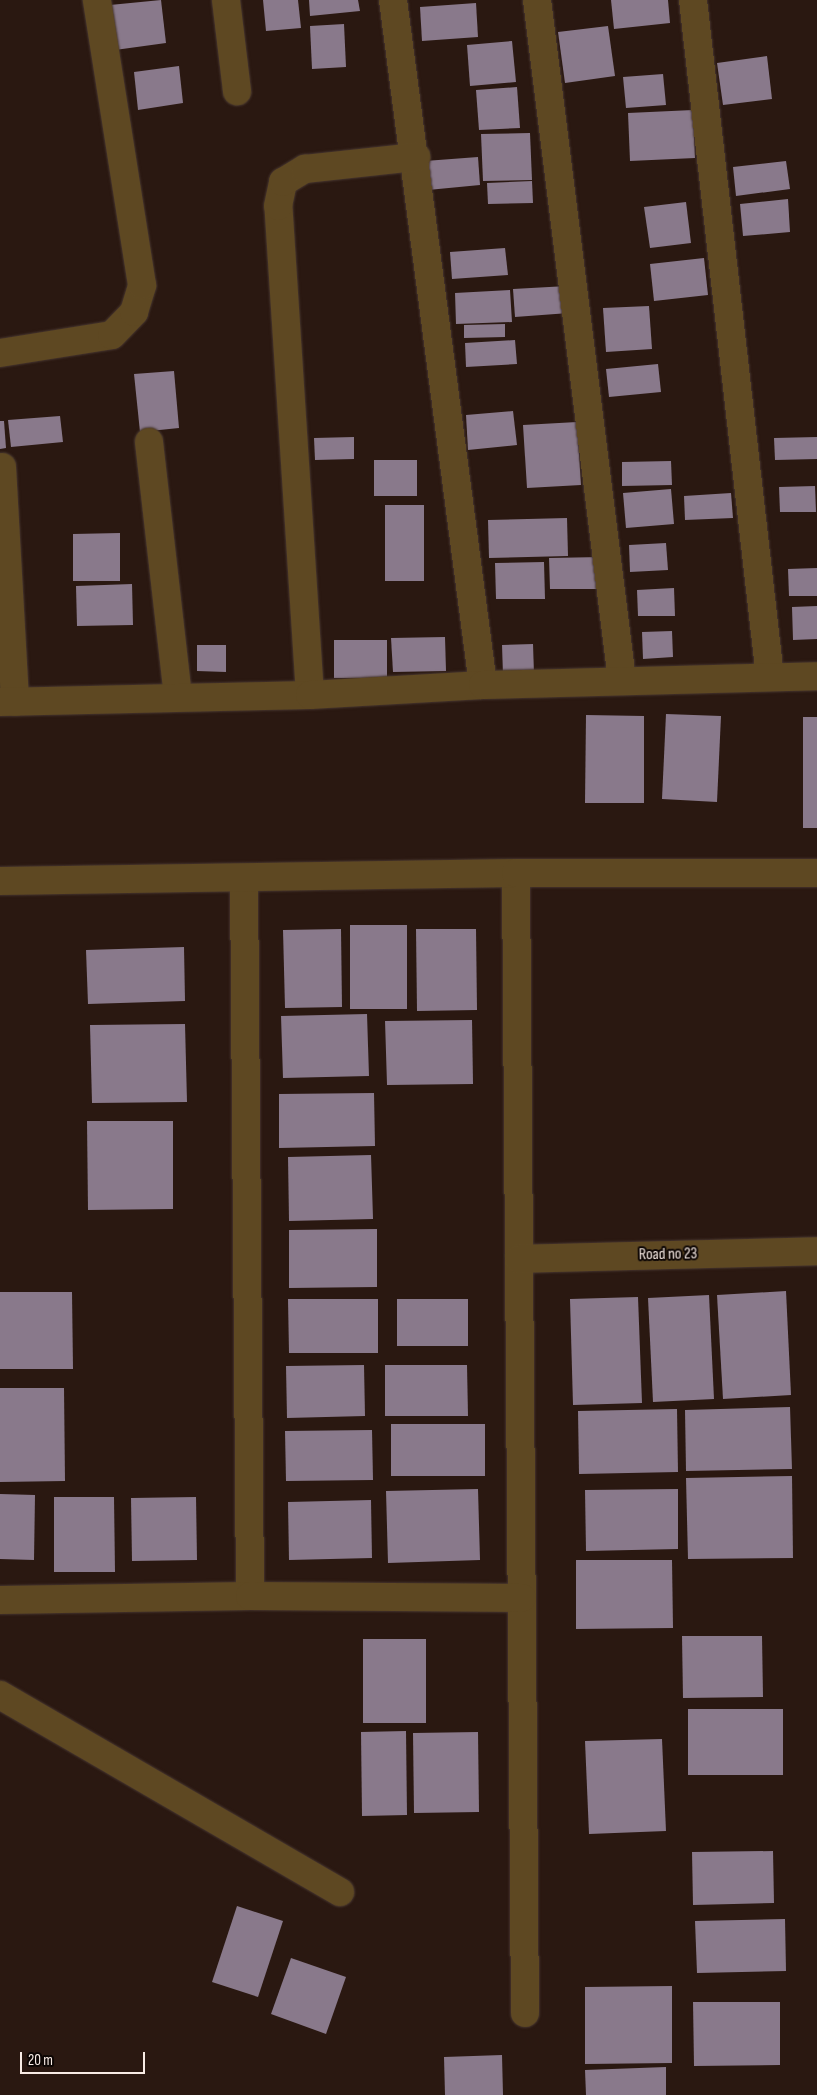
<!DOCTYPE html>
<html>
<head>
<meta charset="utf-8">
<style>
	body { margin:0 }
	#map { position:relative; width:817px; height:2095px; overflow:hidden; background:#2a1811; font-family:"Sofia Sans Condensed",sans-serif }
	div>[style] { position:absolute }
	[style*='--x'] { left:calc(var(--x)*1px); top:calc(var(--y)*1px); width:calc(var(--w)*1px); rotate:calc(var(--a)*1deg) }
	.building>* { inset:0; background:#89798b }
	.roads { filter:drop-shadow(0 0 1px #47362f) drop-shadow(0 0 1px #47362f) }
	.minor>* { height:28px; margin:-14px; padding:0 14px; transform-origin:14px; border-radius:14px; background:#5e4822 }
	span { translate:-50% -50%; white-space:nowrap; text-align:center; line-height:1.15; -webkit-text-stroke:4px #0d0604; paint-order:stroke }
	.street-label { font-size:16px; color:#f8ebe5 }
	.scale { position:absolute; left:20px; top:2052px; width:125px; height:22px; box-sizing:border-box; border:2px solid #f8ebe5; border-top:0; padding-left:6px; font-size:15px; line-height:18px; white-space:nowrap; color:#f8ebe5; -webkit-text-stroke:4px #0d0604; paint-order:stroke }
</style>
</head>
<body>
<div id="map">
	<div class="building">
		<i style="clip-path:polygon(161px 0,166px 43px,115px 50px,110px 5px)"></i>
		<i style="clip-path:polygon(263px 0,298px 0,301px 28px,266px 31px)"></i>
		<i style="clip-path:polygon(309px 0,358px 0,360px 11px,310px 16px)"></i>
		<i style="clip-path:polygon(611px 0,668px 0,670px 23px,614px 29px)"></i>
		<i style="clip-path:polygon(476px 3px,478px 37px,422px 41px,420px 7px)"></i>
		<i style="clip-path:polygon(344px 24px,346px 67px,312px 69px,310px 26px)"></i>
		<i style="clip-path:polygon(608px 26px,615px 76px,565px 83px,558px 32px)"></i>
		<i style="clip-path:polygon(512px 41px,516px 82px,470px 86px,467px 45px)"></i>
		<i style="clip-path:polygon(767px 56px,772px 99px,723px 105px,717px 63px)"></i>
		<i style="clip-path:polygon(179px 66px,183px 103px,138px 110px,134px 72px)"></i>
		<i style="clip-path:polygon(663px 74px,666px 105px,626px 108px,623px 77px)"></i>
		<i style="clip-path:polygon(517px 87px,520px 128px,479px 130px,476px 90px)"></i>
		<i style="clip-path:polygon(693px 110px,695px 158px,630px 161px,628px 113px)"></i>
		<i style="clip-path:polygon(530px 133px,532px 180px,483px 181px,481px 134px)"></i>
		<i style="clip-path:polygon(478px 157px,480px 185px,428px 190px,425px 161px)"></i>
		<i style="clip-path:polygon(786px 161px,790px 189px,736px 196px,733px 167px)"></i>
		<i style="clip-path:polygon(532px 181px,533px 203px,488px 204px,487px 183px)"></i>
		<i style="clip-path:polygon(788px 199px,790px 232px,743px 236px,740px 204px)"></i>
		<i style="clip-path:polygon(686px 202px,691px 243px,650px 248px,644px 207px)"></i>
		<i style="clip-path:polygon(505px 248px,508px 275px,452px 279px,450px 252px)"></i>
		<i style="clip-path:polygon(704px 258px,708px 295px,654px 301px,650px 264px)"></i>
		<i style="clip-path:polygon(567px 286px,569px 313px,515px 317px,513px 289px)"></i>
		<i style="clip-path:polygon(510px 290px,512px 322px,456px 324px,455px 293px)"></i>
		<i style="clip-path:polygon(649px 306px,652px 349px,606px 352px,603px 308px)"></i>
		<i style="clip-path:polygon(505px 324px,505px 337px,464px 338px,464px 325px)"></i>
		<i style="clip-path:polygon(515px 340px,517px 364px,466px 367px,465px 343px)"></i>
		<i style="clip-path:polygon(658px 364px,661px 392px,609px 397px,606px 369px)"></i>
		<i style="clip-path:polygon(174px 371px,179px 428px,140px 432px,134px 374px)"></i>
		<i style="clip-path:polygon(513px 411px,517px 445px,468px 450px,466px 415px)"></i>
		<i style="clip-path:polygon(60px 416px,63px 442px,11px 447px,8px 420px)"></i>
		<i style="clip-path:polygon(0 421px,4px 421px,6px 448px,0 449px)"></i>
		<i style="clip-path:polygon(577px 422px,581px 485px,527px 488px,523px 425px)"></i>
		<i style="clip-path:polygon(354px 437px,354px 459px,315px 460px,314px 438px)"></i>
		<i style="clip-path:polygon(817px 437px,817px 459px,775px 460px,774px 438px)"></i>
		<i style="clip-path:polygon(374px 460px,417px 460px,417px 496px,374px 496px)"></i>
		<i style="clip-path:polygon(671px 461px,672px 485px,622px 486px,622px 462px)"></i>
		<i style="clip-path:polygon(815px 486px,816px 512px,780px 512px,779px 487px)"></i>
		<i style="clip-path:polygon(671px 489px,674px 524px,626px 528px,623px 493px)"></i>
		<i style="clip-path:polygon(731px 493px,733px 518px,685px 520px,684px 496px)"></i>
		<i style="clip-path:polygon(385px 505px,424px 505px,424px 581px,385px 581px)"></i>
		<i style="clip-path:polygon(567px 518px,568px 556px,489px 558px,488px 520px)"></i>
		<i style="clip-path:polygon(120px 533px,120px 581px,73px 581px,73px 534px)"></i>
		<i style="clip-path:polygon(666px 543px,668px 570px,630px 572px,629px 545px)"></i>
		<i style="clip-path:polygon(601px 557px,602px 589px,550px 589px,549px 558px)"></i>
		<i style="clip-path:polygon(544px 562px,545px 599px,496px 599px,495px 563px)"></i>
		<i style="clip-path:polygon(817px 568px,817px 596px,789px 596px,788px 569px)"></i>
		<i style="clip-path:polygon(132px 584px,133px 625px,77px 626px,76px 586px)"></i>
		<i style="clip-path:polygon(674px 588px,675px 616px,638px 616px,637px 590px)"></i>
		<i style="clip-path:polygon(817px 606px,817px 639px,793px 640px,792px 607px)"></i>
		<i style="clip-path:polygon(672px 631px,673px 657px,643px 659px,642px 632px)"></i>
		<i style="clip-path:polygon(445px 637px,446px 671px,393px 672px,391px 638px)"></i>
		<i style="clip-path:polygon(334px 640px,387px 640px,387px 678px,334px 678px)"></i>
		<i style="clip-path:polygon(533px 644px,534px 674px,503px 675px,502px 645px)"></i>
		<i style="clip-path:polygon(197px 645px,226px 645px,226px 672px,197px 671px)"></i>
		<i style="clip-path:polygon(666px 714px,721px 716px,717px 802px,662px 799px)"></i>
		<i style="clip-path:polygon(586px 715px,644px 716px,644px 803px,585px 803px)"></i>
		<i style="clip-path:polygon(803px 717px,817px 717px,817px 828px,803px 828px)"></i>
		<i style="clip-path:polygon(350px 925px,407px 925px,407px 1009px,350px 1009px)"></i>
		<i style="clip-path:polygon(341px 929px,342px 1007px,285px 1008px,283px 930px)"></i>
		<i style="clip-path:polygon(416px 929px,476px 929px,477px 1010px,417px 1011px)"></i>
		<i style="clip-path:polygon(184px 947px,185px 1001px,88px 1004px,86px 950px)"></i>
		<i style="clip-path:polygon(367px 1014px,369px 1076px,283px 1078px,281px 1016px)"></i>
		<i style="clip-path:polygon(472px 1020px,473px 1084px,387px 1085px,385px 1021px)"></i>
		<i style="clip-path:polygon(185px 1024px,187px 1102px,92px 1103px,90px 1025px)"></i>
		<i style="clip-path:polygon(374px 1093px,375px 1146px,279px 1148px,279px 1094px)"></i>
		<i style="clip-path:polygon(87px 1121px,173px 1121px,173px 1209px,88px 1210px)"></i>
		<i style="clip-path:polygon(371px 1155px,373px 1219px,289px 1221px,288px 1157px)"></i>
		<i style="clip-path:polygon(377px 1229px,377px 1287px,289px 1288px,289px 1230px)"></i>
		<i style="clip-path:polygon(786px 1291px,791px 1395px,723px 1399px,717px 1295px)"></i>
		<i style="clip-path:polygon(0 1292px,72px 1292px,73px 1369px,0 1369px)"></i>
		<i style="clip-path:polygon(709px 1295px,714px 1399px,653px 1402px,648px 1298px)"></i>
		<i style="clip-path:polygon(638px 1297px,642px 1403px,573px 1405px,570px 1299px)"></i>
		<i style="clip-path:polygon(288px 1299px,378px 1299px,378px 1353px,289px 1353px)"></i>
		<i style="clip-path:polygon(397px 1299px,468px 1299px,468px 1346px,397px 1346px)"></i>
		<i style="clip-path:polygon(364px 1365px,365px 1416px,287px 1418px,286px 1366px)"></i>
		<i style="clip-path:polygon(385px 1365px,467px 1365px,468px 1416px,385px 1416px)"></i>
		<i style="clip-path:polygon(0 1388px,64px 1388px,65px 1481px,0 1482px)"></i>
		<i style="clip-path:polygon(790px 1407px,792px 1469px,686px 1471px,685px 1410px)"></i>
		<i style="clip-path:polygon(677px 1409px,678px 1472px,579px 1474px,578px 1411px)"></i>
		<i style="clip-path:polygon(391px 1424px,485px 1424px,485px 1476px,391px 1476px)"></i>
		<i style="clip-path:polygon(372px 1430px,373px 1480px,286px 1481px,285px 1431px)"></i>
		<i style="clip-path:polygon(792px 1476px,793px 1558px,688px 1559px,686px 1478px)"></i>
		<i style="clip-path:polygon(478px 1489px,480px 1560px,388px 1563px,386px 1491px)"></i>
		<i style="clip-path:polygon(678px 1489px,678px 1549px,586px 1551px,585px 1490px)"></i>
		<i style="clip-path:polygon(0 1494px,35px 1495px,34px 1560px,0 1559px)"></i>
		<i style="clip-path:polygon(54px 1497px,114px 1497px,115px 1572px,54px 1572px)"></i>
		<i style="clip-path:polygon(196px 1497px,197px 1560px,132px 1561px,131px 1498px)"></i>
		<i style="clip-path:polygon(371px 1500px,372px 1558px,289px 1560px,288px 1502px)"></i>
		<i style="clip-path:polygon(576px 1560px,672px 1560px,673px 1628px,576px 1629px)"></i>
		<i style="clip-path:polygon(682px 1636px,762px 1636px,763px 1697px,683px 1698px)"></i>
		<i style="clip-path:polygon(363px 1639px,426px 1639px,426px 1723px,363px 1723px)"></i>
		<i style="clip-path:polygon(688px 1709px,783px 1709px,783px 1775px,688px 1775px)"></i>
		<i style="clip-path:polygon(406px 1731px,407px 1815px,362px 1816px,361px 1732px)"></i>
		<i style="clip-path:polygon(478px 1732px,479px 1812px,414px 1813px,413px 1733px)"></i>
		<i style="clip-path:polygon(662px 1739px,666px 1831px,589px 1834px,585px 1741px)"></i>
		<i style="clip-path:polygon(773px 1851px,774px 1903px,693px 1905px,692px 1852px)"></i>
		<i style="clip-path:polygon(237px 1906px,283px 1921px,258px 1997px,212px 1982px)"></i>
		<i style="clip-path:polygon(785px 1919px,786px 1971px,697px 1973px,695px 1921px)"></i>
		<i style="clip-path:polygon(291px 1958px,346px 1977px,326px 2034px,271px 2014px)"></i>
		<i style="clip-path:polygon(672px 1986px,672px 2063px,585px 2064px,585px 1987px)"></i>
		<i style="clip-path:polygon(693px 2002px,780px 2002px,780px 2065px,694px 2066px)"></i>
		<i style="clip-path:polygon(502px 2055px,503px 2095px,445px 2095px,444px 2057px)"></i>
		<i style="clip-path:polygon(666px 2067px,666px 2095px,586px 2095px,585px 2070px)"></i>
	</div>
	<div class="roads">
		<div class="minor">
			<i style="--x:226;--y:0;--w:92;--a:83.1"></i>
			<i style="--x:393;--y:0;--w:691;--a:82.51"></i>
			<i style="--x:537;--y:0;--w:685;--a:82.87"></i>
			<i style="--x:693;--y:0;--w:681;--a:83.51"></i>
			<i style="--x:0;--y:353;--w:113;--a:-9.1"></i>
			<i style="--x:112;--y:335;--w:32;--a:-46"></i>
			<i style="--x:134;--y:312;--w:28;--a:-73"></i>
			<i style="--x:142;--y:285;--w:289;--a:-99"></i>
			<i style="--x:149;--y:442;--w:256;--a:83.5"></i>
			<i style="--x:2;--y:467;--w:235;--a:86.8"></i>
			<i style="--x:310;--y:695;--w:490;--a:-93.7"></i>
			<i style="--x:278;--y:206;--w:25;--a:-78"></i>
			<i style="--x:283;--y:182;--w:26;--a:-31"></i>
			<i style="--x:305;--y:169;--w:112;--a:-6.2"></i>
			<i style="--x:0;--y:702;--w:310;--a:-1.3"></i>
			<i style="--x:310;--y:695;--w:173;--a:-3.3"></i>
			<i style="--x:483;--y:685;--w:334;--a:-1.5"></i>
			<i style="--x:516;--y:873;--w:1140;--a:89.55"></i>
			<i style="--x:244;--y:879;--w:717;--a:89.52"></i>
			<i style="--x:0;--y:881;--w:516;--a:-0.89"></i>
			<i style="--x:516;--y:873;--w:301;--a:0"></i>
			<i style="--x:519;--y:1259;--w:298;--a:-1.5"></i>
			<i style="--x:0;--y:1600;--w:250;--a:-0.9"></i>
			<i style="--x:250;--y:1596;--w:272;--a:0.4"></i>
			<i style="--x:0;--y:1695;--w:393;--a:30.1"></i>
		</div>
	</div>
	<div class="street-label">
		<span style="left:668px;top:1255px;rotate:-1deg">Road no 23</span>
	</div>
	<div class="scale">20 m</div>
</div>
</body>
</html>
